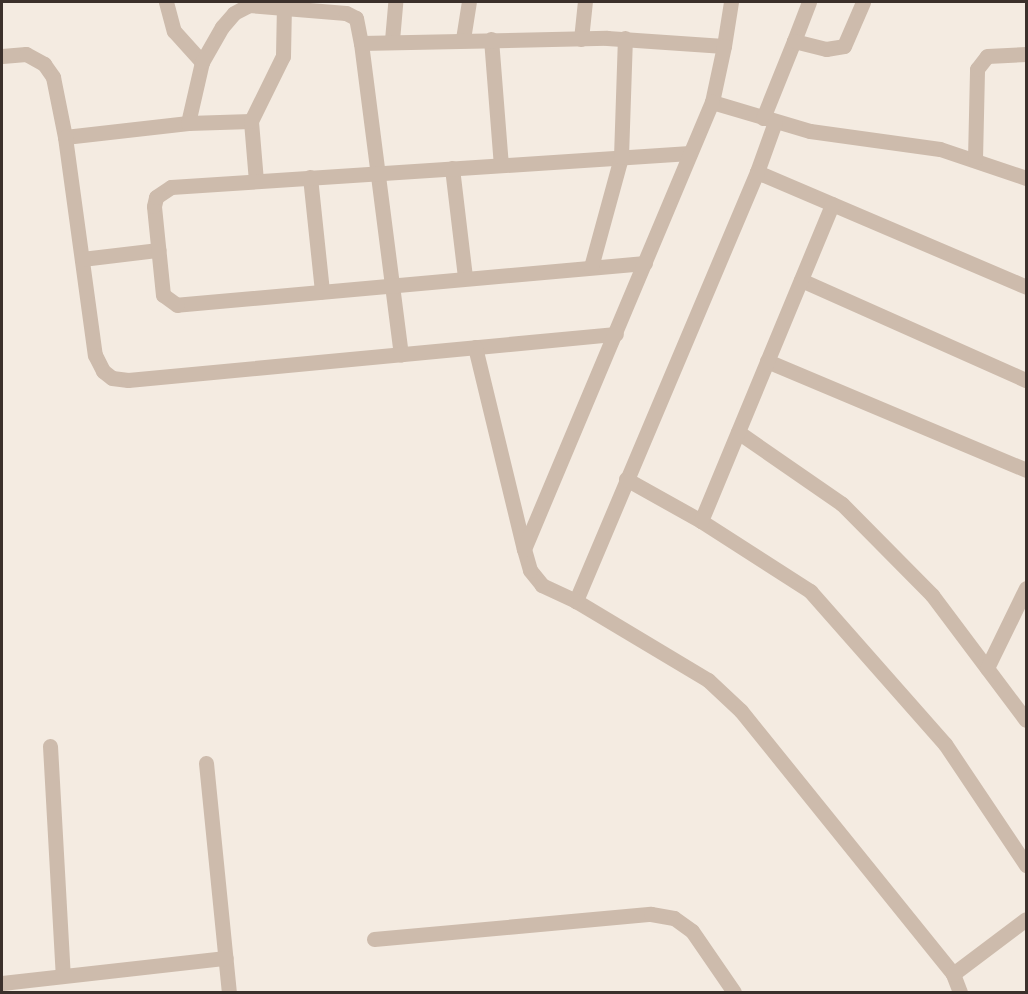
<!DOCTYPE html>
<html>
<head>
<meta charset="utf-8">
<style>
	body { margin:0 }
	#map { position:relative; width:1028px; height:994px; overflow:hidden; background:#f4ebe1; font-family:Signika,sans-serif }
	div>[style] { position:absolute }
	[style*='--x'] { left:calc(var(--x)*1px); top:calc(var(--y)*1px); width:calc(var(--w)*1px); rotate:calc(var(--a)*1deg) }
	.minor>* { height:15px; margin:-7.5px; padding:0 7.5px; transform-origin:7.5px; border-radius:7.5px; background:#cdbbac }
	span { translate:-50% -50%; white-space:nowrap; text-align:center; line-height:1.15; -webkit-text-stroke:4.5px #fbf5ee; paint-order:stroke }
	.frame { position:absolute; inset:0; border:3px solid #3b302b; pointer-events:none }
</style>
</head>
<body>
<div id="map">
	<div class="minor">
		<i style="--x:166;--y:2;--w:30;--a:75"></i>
		<i style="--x:174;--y:31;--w:42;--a:47.9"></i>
		<i style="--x:463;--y:39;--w:37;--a:-81"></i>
		<i style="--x:491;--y:39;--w:126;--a:85.5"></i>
		<i style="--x:581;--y:39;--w:37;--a:-84"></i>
		<i style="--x:392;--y:40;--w:38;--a:-85"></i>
		<i style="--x:794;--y:41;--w:42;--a:-69"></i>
		<i style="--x:361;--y:43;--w:314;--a:82.7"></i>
		<i style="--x:724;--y:46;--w:45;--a:-81"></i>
		<i style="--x:2;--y:56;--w:24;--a:-5"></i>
		<i style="--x:26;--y:54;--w:21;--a:29"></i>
		<i style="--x:44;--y:64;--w:16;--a:55"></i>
		<i style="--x:53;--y:77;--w:61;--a:78.7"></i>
		<i style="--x:65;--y:137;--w:124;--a:-6.5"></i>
		<i style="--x:188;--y:123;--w:63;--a:-77.1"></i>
		<i style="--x:202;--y:62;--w:40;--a:-60.3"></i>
		<i style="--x:222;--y:27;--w:18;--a:-49"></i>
		<i style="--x:234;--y:13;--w:17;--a:-28"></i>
		<i style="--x:249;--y:5;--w:97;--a:4.7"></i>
		<i style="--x:346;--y:13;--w:11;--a:27"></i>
		<i style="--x:356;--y:18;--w:25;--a:79"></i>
		<i style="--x:361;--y:43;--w:246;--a:-1.2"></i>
		<i style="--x:607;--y:38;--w:117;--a:3.9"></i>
		<i style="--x:724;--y:46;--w:57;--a:102.1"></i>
		<i style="--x:712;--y:102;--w:102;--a:16.5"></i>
		<i style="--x:810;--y:131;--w:131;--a:7.9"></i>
		<i style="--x:940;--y:149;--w:91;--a:18.6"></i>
		<i style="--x:763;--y:118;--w:83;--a:-68.1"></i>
		<i style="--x:794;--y:41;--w:33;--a:14"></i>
		<i style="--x:826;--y:49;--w:18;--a:-9"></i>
		<i style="--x:844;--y:46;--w:48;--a:-66.6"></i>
		<i style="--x:775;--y:122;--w:53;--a:109.8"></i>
		<i style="--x:757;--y:172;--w:293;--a:23.1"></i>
		<i style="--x:188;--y:123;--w:63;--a:-1.8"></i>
		<i style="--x:65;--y:137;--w:220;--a:82.2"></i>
		<i style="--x:95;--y:355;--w:18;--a:63"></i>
		<i style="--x:103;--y:371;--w:11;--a:38"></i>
		<i style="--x:112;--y:378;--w:16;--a:7"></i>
		<i style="--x:128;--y:380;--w:490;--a:-5.4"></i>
		<i style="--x:975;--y:159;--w:90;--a:-88.7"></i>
		<i style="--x:977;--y:69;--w:16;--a:-52"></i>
		<i style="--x:987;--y:56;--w:39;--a:-3"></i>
		<i style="--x:452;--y:168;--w:110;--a:83.2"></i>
		<i style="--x:757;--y:172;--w:466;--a:112.9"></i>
		<i style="--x:576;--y:601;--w:154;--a:30.9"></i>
		<i style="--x:708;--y:680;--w:45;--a:43.2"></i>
		<i style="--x:741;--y:711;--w:338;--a:51.1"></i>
		<i style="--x:953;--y:974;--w:19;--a:69"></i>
		<i style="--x:310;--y:177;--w:115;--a:84"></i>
		<i style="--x:256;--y:181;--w:60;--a:-94.8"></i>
		<i style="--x:251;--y:121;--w:72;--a:-63.8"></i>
		<i style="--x:283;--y:56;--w:54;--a:-88.9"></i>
		<i style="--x:82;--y:259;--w:77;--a:-6.8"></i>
		<i style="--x:645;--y:263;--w:470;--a:174.9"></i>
		<i style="--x:177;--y:305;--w:17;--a:-144"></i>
		<i style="--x:163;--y:295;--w:89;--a:-95.8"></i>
		<i style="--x:154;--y:206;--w:9;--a:-77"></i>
		<i style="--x:156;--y:197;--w:18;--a:-34"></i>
		<i style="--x:171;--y:187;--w:520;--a:-3.75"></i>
		<i style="--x:591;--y:267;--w:114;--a:-74.7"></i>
		<i style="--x:621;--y:157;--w:119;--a:-88.1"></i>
		<i style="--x:801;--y:280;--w:246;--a:24"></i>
		<i style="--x:475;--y:347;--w:208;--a:76.4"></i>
		<i style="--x:767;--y:361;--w:281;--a:22.8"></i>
		<i style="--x:738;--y:432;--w:126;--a:34.7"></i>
		<i style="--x:842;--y:504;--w:128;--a:45.3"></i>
		<i style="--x:932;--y:595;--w:156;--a:53.1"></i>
		<i style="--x:626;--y:479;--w:86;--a:29.2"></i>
		<i style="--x:701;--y:521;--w:130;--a:32.7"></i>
		<i style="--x:810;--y:591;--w:204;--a:48.6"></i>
		<i style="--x:945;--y:744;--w:146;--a:56.2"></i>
		<i style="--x:701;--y:521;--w:343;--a:-67.5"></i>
		<i style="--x:576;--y:601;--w:38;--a:-155"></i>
		<i style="--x:542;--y:585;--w:19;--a:-129"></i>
		<i style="--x:530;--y:570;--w:22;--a:-106"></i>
		<i style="--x:524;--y:549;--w:485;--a:-67.2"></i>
		<i style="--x:987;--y:668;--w:89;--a:-64"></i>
		<i style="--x:50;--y:746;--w:230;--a:86.8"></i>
		<i style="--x:206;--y:763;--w:230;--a:84.3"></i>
		<i style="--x:374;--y:939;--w:278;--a:-5.2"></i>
		<i style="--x:651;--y:914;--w:23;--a:10"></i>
		<i style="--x:674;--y:918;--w:22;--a:36"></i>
		<i style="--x:692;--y:931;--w:74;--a:55.5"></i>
		<i style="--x:953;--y:974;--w:91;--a:-37"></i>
		<i style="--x:2;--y:983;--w:225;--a:-6.4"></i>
	</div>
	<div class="frame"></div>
</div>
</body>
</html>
